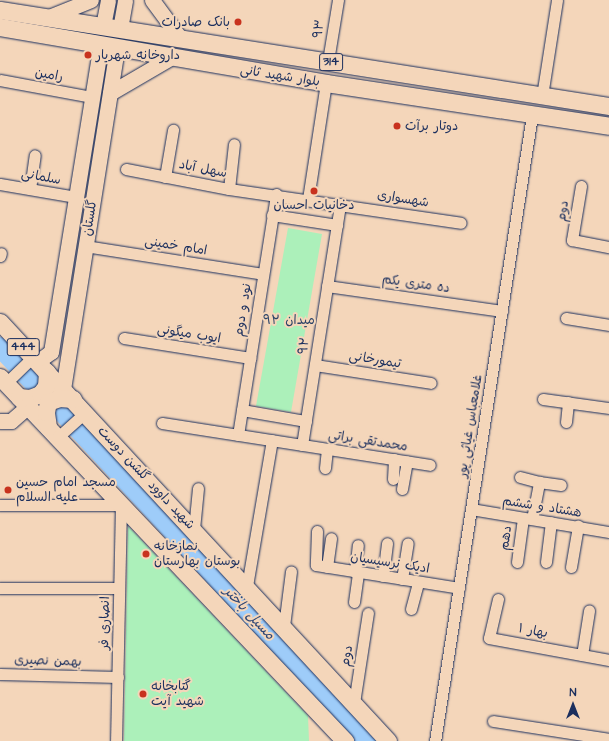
<!DOCTYPE html>
<html>
<head>
<meta charset="utf-8">
<style>
	body { margin:0 }
	#map { position:relative; width:609px; height:741px; overflow:hidden; background:#f4d6ba; font-family:"Architects Daughter","Playpen Sans Arabic",sans-serif }
	div>[style] { position:absolute }
	[style*='--x'] { left:calc(var(--x)*1px); top:calc(var(--y)*1px); width:calc(var(--w)*1px); rotate:calc(var(--a)*1deg) }
	.green>* { inset:0; background:#acf0ba }
	.river>* { height:20px; margin:-10px; padding:0 10px; transform-origin:10px; border-radius:10px; background:#9eccf9 }
	.roads { filter:drop-shadow(0 0 1px #1b2f5e) drop-shadow(0 0 1px #1b2f5e) }
	.street>* { height:11px; margin:-5.5px; padding:0 5.5px; transform-origin:5.5px; border-radius:5.5px; background:#f4d6ba }
	.secondary>* { height:15px; margin:-7.5px; padding:0 7.5px; transform-origin:7.5px; border-radius:7.5px; background:#f4d6ba }
	.primary>* { height:17px; margin:-8.5px; padding:0 8.5px; transform-origin:8.5px; border-radius:8.5px; background:#f4d6ba }
	.dots>* { width:11px; height:11px; translate:-50% -50%; box-sizing:border-box; border:2px solid #f4d6ba; border-radius:50% }
	span { translate:-50% -50%; white-space:nowrap; text-align:center; line-height:1.15; -webkit-text-stroke:4px #f4d6ba; paint-order:stroke }
	.shield-label span { padding:1px 3px; background:#f4d6ba; border:1px solid; border-radius:3px; -webkit-text-stroke-width:0 }
	.shield-label { font-size:12px; color:#1b2f5e; font-weight:700 }
	.poi-label { font-size:13px; color:#1b2f5e }
	.right { translate:-100% -50%; text-align:right }
	.left { translate:0 -50%; text-align:left }
	.street-label { font-size:13px; color:#1b2f5e }
	.park-label { font-size:13px; color:#2a4267 }
	.water-label { font-size:14px; color:#2f4775; font-style:italic }
	.north { position:absolute; left:553px; top:685px; width:40px; height:40px; -webkit-text-stroke:3px #f4d6ba; paint-order:stroke; rotate:0deg; font-size:11px; font-weight:700; line-height:16px; text-align:center; color:#1b2f5e }
	.north::after { content:''; display:block; margin:auto; width:14px; height:18px; background:#1b2f5e; clip-path:polygon(50% 0,100% 100%,50% 72%,0 100%) }
</style>
</head>
<body>
<div id="map">
	<div class="green">
		<i style="clip-path:polygon(288px 228px,322px 234px,291px 412px,256px 406px)"></i>
		<i style="clip-path:polygon(128px 526px,308px 716px,309px 741px,124px 741px)"></i>
	</div>
	<div class="river">
		<i style="--x:0;--y:347;--w:51;--a:46.6"></i>
		<i style="--x:65;--y:415;--w:445;--a:47.1"></i>
	</div>
	<div class="roads">
		<div class="street">
			<i style="--x:328;--y:61;--w:62;--a:-80.7"></i>
			<i style="--x:0;--y:80;--w:94;--a:10.5"></i>
			<i style="--x:542;--y:96;--w:97;--a:-81.1"></i>
			<i style="--x:126;--y:169;--w:105;--a:11"></i>
			<i style="--x:229;--y:189;--w:234;--a:8.3"></i>
			<i style="--x:165;--y:177;--w:48;--a:-80.3"></i>
			<i style="--x:0;--y:184;--w:77;--a:9.7"></i>
			<i style="--x:581;--y:186;--w:55;--a:99.5"></i>
			<i style="--x:572;--y:240;--w:38;--a:11"></i>
			<i style="--x:30;--y:189;--w:34;--a:-82"></i>
			<i style="--x:229;--y:189;--w:45;--a:-83.7"></i>
			<i style="--x:308;--y:199;--w:117;--a:-81.2"></i>
			<i style="--x:272;--y:215;--w:66;--a:8.7"></i>
			<i style="--x:85;--y:246;--w:180;--a:8.9"></i>
			<i style="--x:0;--y:256;--w:3;--a:-72"></i>
			<i style="--x:327;--y:286;--w:177;--a:8.1"></i>
			<i style="--x:566;--y:318;--w:44;--a:9.2"></i>
			<i style="--x:124;--y:338;--w:128;--a:9"></i>
			<i style="--x:315;--y:365;--w:117;--a:8.8"></i>
			<i style="--x:6;--y:383;--w:37;--a:-44"></i>
			<i style="--x:543;--y:399;--w:67;--a:7.8"></i>
			<i style="--x:242;--y:410;--w:65;--a:9.8"></i>
			<i style="--x:566;--y:422;--w:20;--a:-84"></i>
			<i style="--x:162;--y:423;--w:271;--a:8.9"></i>
			<i style="--x:238;--y:435;--w:244;--a:-81"></i>
			<i style="--x:58;--y:437;--w:36;--a:-42"></i>
			<i style="--x:302;--y:445;--w:244;--a:-81"></i>
			<i style="--x:325;--y:468;--w:19;--a:-84"></i>
			<i style="--x:520;--y:477;--w:20;--a:15"></i>
			<i style="--x:393;--y:479;--w:20;--a:-87"></i>
			<i style="--x:402;--y:489;--w:28;--a:-80"></i>
			<i style="--x:0;--y:505;--w:121;--a:0"></i>
			<i style="--x:121;--y:505;--w:236;--a:91.2"></i>
			<i style="--x:471;--y:509;--w:140;--a:9.5"></i>
			<i style="--x:532;--y:519;--w:38;--a:-79"></i>
			<i style="--x:539;--y:482;--w:22;--a:8"></i>
			<i style="--x:194;--y:529;--w:41;--a:-84.4"></i>
			<i style="--x:317;--y:531;--w:34;--a:92"></i>
			<i style="--x:316;--y:565;--w:145;--a:9.1"></i>
			<i style="--x:517;--y:562;--w:44;--a:-82.2"></i>
			<i style="--x:546;--y:562;--w:40;--a:-82.9"></i>
			<i style="--x:327;--y:567;--w:29;--a:-82"></i>
			<i style="--x:571;--y:567;--w:42;--a:-80.3"></i>
			<i style="--x:355;--y:572;--w:27;--a:-84"></i>
			<i style="--x:383;--y:576;--w:33;--a:-83"></i>
			<i style="--x:402;--y:579;--w:36;--a:-81"></i>
			<i style="--x:247;--y:586;--w:148;--a:-80.3"></i>
			<i style="--x:0;--y:588;--w:119;--a:0"></i>
			<i style="--x:498;--y:599;--w:40;--a:103"></i>
			<i style="--x:489;--y:638;--w:122;--a:10.4"></i>
			<i style="--x:354;--y:602;--w:30;--a:-82"></i>
			<i style="--x:411;--y:609;--w:28;--a:-75"></i>
			<i style="--x:284;--y:626;--w:55;--a:-82.7"></i>
			<i style="--x:582;--y:655;--w:45;--a:-81"></i>
			<i style="--x:0;--y:674;--w:118;--a:1.5"></i>
			<i style="--x:354;--y:703;--w:91;--a:-81.2"></i>
			<i style="--x:493;--y:721;--w:117;--a:8.8"></i>
			<i style="--x:435;--y:741;--w:633;--a:-81.19"></i>
		</div>
		<div class="secondary">
			<i style="--x:152;--y:0;--w:47;--a:53.6"></i>
			<i style="--x:49;--y:17;--w:45;--a:-22"></i>
			<i style="--x:103;--y:26;--w:26;--a:-79"></i>
			<i style="--x:120;--y:29;--w:29;--a:-80"></i>
			<i style="--x:110;--y:93;--w:69;--a:-30.3"></i>
			<i style="--x:37;--y:362;--w:17;--a:-36"></i>
			<i style="--x:51;--y:352;--w:312;--a:-80.8"></i>
			<i style="--x:63;--y:389;--w:345;--a:-81"></i>
			<i style="--x:0;--y:421;--w:11;--a:0"></i>
			<i style="--x:11;--y:421;--w:23;--a:-41"></i>
		</div>
		<div class="primary">
			<i style="--x:0;--y:10;--w:617;--a:8.96"></i>
			<i style="--x:0;--y:27;--w:331;--a:9.7"></i>
			<i style="--x:326;--y:83;--w:286;--a:8.6"></i>
			<i style="--x:0;--y:322;--w:571;--a:47.2"></i>
			<i style="--x:0;--y:377;--w:502;--a:46.54"></i>
			<i style="--x:19;--y:397;--w:11;--a:5"></i>
			<i style="--x:30;--y:398;--w:11;--a:-22"></i>
			<i style="--x:40;--y:394;--w:10;--a:-53"></i>
			<i style="--x:46;--y:386;--w:14;--a:-86"></i>
			<i style="--x:48;--y:427;--w:15;--a:-98"></i>
			<i style="--x:46;--y:412;--w:10;--a:-79"></i>
			<i style="--x:48;--y:402;--w:12;--a:-20"></i>
			<i style="--x:59;--y:398;--w:14;--a:4"></i>
		</div>
	</div>
	<div class="dots">
		<i style="left:238px;top:22px;background:#c8321e"></i>
		<i style="left:88px;top:55px;background:#c8321e"></i>
		<i style="left:397px;top:126px;background:#c8321e"></i>
		<i style="left:314px;top:191px;background:#c8321e"></i>
		<i style="left:8px;top:490px;background:#c8321e"></i>
		<i style="left:146px;top:554px;background:#c8321e"></i>
		<i style="left:143px;top:694px;background:#c8321e"></i>
	</div>
	<div class="shield-label">
		<span style="left:331px;top:62px">314</span>
		<span style="left:23px;top:347px">444</span>
	</div>
	<div class="poi-label">
		<span class="right" style="left:230px;top:22px">بانک صادرات</span>
		<span class="left" style="left:96px;top:55px">داروخانه شهریار</span>
		<span class="left" style="left:405px;top:126px">دوتار برآت</span>
		<span style="left:314px;top:205px">دخانیات احسان</span>
		<span class="left" style="left:16px;top:490px">مسجد امام حسین<br>علیه السلام</span>
		<span class="left" style="left:154px;top:554px">نمازخانه<br>بوستان بهارستان</span>
		<span class="left" style="left:151px;top:694px">گتابخانه<br>شهید آیت</span>
	</div>
	<div class="street-label">
		<span style="left:319px;top:29px;rotate:-81deg">۹۳</span>
		<span style="left:49px;top:75px;rotate:10deg">رامین</span>
		<span style="left:280px;top:76px;rotate:9deg">بلوار شهید ثانی</span>
		<span style="left:203px;top:169px;rotate:11deg">سهل آباد</span>
		<span style="left:41px;top:177px;rotate:10deg">سلمانی</span>
		<span style="left:403px;top:199px;rotate:9deg">شهسواری</span>
		<span style="left:563px;top:211px;rotate:-81deg">دوم</span>
		<span style="left:90px;top:218px;rotate:-81deg">گلستان</span>
		<span style="left:176px;top:246px;rotate:9deg">امام خمینی</span>
		<span style="left:416px;top:284px;rotate:8deg">ده متری یکم</span>
		<span style="left:243px;top:310px;rotate:-81deg">نود و دوم</span>
		<span style="left:189px;top:334px;rotate:9deg">ایوب میگونی</span>
		<span style="left:304px;top:346px;rotate:-81deg">۹۲</span>
		<span style="left:375px;top:360px;rotate:9deg">تیمورخانی</span>
		<span style="left:470px;top:426px;rotate:-81deg">غلامعباس غیاثی پور</span>
		<span style="left:368px;top:441px;rotate:9deg">محمدتقی براتی</span>
		<span style="left:146px;top:478px;rotate:47deg">شهید داوود گلشن دوست</span>
		<span style="left:542px;top:507px;rotate:9deg">هشتاد و ششم</span>
		<span style="left:506px;top:538px;rotate:-82deg">دهم</span>
		<span style="left:390px;top:563px;rotate:9deg">ادیک نرسیسیان</span>
		<span style="left:105px;top:623px;rotate:-89deg">انصاری فر</span>
		<span style="left:533px;top:631px;rotate:11deg">بهار ۱</span>
		<span style="left:347px;top:656px;rotate:-81deg">دوم</span>
		<span style="left:48px;top:661px;rotate:2deg">بهمن نصیری</span>
	</div>
	<div class="park-label">
		<span style="left:289px;top:320px">میدان ۹۲</span>
	</div>
	<div class="water-label">
		<span style="left:249px;top:613px;rotate:47deg">مسیل باختر</span>
	</div>
	<div class="north">N</div>
</div>
</body>
</html>
